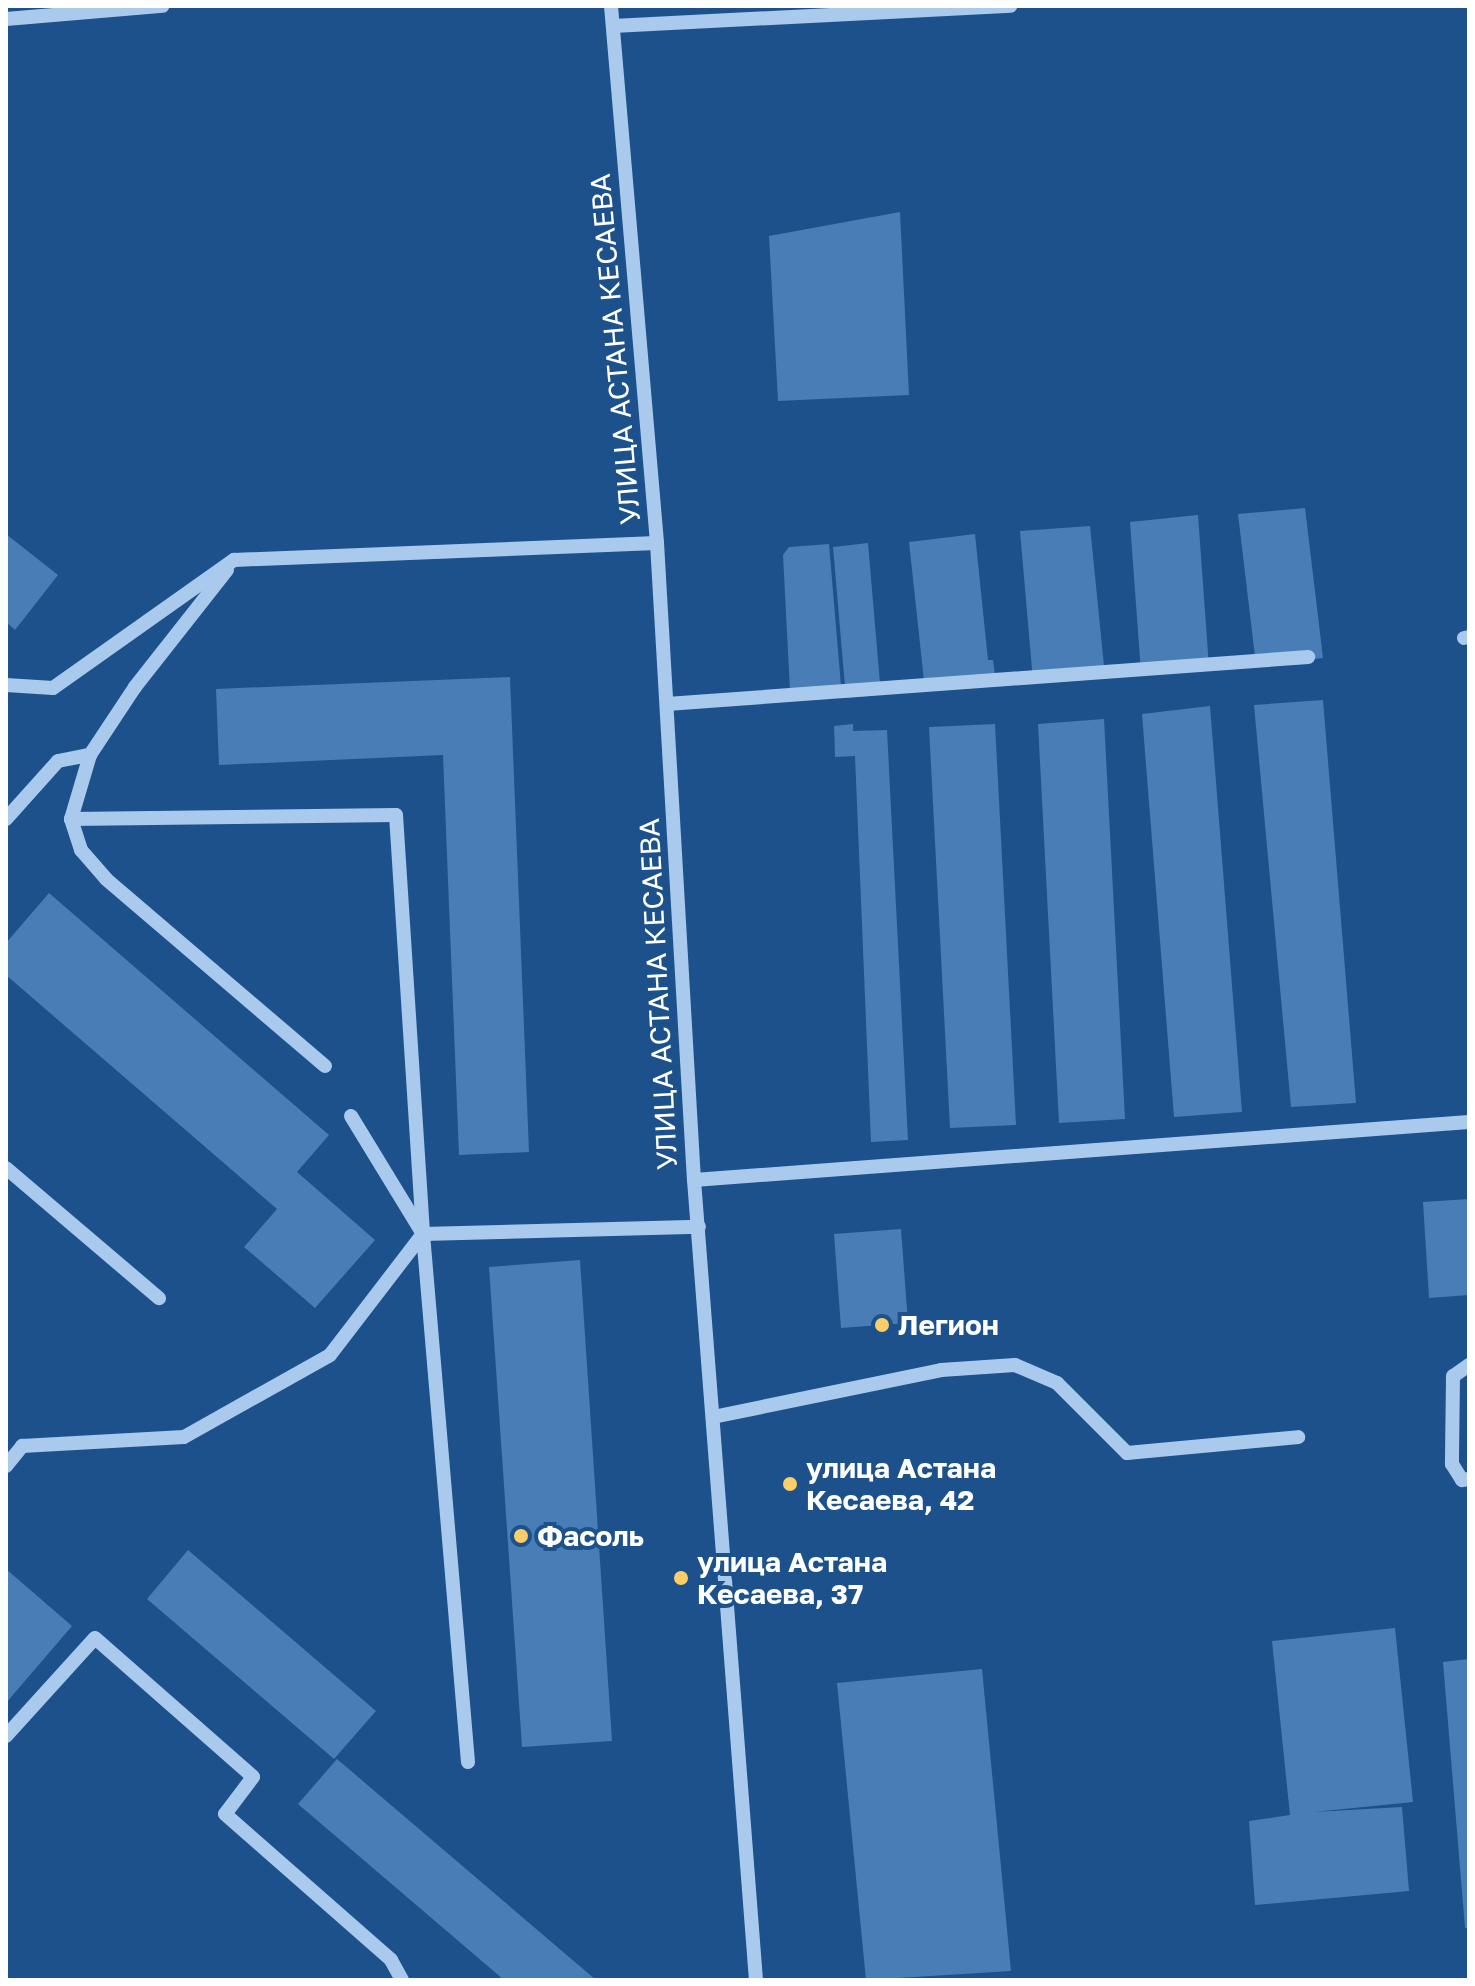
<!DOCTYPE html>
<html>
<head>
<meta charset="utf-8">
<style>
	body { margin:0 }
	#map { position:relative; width:1475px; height:1986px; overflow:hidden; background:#1c518c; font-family:"Golos Text",sans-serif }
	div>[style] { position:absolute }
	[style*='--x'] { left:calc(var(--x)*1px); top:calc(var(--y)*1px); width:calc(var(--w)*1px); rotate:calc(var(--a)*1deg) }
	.building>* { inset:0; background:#497db6 }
	.minor>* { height:14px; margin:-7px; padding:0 7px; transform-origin:7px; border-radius:7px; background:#a9caed }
	.dots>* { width:22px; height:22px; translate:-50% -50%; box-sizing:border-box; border:4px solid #1c518c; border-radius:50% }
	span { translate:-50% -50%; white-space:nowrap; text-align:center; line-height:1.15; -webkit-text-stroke:8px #1c518c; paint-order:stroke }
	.street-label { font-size:28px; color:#fff }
	.poi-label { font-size:28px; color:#fff; font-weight:700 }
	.left { translate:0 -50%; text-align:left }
	.frame { position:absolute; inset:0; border:8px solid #fff; pointer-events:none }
</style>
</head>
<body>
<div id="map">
	<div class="building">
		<i style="clip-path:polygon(900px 212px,909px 395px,778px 401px,769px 236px)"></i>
		<i style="clip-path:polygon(1305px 508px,1323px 658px,1256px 665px,1238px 514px)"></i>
		<i style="clip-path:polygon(1198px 515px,1209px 667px,1141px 673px,1130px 522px)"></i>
		<i style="clip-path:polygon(1090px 526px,1105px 676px,1033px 681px,1020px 531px)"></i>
		<i style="clip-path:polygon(6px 534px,58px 575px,15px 630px,6px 622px)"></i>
		<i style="clip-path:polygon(975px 534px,988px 660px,993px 660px,996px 683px,925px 690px,909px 542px)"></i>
		<i style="clip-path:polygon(868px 543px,881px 695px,846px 698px,833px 547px)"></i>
		<i style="clip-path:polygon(829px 544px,841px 686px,790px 691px,783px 555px,789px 547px)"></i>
		<i style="clip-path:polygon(510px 677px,529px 1152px,459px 1155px,443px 755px,219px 765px,216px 689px)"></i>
		<i style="clip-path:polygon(1323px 700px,1356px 1103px,1291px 1107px,1254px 705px)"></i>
		<i style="clip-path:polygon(1210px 706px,1242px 1112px,1174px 1117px,1142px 714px)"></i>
		<i style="clip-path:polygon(1104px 719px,1125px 1119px,1059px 1123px,1038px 724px)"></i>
		<i style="clip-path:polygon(853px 724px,853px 731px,887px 730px,908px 1140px,871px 1142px,855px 756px,835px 757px,834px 726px)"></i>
		<i style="clip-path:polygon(995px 724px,1016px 1125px,950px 1128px,929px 727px)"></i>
		<i style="clip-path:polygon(49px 893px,329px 1135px,297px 1172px,375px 1240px,315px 1308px,244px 1247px,277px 1209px,6px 975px,6px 943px)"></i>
		<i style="clip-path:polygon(1469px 1199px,1469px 1295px,1429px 1298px,1423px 1202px)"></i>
		<i style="clip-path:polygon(901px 1229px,908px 1323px,841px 1328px,834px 1234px)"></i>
		<i style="clip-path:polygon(580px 1260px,612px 1741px,522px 1747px,489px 1267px)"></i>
		<i style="clip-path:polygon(188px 1550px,376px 1711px,334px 1759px,147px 1599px)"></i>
		<i style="clip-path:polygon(6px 1569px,72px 1626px,6px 1703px)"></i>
		<i style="clip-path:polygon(1395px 1628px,1413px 1802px,1314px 1812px,1402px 1807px,1409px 1891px,1255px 1905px,1249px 1821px,1290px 1815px,1272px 1641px)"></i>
		<i style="clip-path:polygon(1469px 1659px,1469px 1928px,1465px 1928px,1443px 1662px)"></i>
		<i style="clip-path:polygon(982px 1669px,1011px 1971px,866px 1980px,837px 1683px)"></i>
		<i style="clip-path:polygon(337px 1759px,596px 1980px,504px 1980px,298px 1804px)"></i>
	</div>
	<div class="minor">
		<i style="--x:611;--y:6;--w:539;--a:85.1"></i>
		<i style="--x:657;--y:543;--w:638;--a:86.68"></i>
		<i style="--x:694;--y:1180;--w:802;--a:85.57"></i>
		<i style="--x:6;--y:19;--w:157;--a:-4.8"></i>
		<i style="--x:613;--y:26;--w:398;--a:-2.9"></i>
		<i style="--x:227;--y:570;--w:149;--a:128.2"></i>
		<i style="--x:135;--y:687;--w:82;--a:123.5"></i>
		<i style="--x:90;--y:755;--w:67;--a:106.5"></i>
		<i style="--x:71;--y:819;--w:33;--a:72"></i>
		<i style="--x:81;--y:850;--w:38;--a:49"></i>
		<i style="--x:106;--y:879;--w:288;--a:40.5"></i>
		<i style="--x:1464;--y:638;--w:5;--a:-11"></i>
		<i style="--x:6;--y:685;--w:47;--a:3.7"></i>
		<i style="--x:53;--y:688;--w:222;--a:-35.3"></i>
		<i style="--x:234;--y:560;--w:423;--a:-2.3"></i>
		<i style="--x:667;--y:704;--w:643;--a:-4.19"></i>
		<i style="--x:6;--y:819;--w:78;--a:-48.1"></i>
		<i style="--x:58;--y:761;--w:33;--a:-11"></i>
		<i style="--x:71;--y:819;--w:325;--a:-0.7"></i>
		<i style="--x:396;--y:815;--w:420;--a:86.3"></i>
		<i style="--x:423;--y:1234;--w:276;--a:-1.5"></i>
		<i style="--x:351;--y:1116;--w:138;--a:58.6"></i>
		<i style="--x:423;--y:1234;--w:530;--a:85.13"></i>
		<i style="--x:6;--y:1168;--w:201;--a:40.4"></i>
		<i style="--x:694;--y:1180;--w:777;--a:-4.28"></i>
		<i style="--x:1469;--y:1365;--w:19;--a:145"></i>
		<i style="--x:1453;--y:1376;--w:88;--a:90.7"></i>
		<i style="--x:1452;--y:1464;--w:19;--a:58"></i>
		<i style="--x:1462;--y:1480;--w:7;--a:-8"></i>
		<i style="--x:713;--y:1417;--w:233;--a:-11.6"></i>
		<i style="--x:941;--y:1370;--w:74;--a:-3.9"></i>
		<i style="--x:1015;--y:1365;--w:46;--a:23.2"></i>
		<i style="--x:1057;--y:1383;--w:99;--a:45"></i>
		<i style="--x:1127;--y:1453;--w:172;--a:-5.3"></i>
		<i style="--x:6;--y:1466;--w:26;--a:-51"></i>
		<i style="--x:22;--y:1446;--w:162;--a:-3.2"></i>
		<i style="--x:184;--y:1437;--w:167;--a:-29.3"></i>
		<i style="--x:330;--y:1355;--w:153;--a:-52.5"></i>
		<i style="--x:6;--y:1736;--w:132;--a:-47.8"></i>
		<i style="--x:95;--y:1638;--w:210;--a:41.3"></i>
		<i style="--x:253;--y:1777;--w:46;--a:127.1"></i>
		<i style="--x:225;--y:1814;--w:221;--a:41.3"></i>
		<i style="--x:391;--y:1960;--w:23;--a:61"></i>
	</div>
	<div class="dots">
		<i style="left:882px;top:1325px;background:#fdcd67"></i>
		<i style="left:790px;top:1484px;background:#fdcd67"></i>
		<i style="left:521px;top:1536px;background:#fdcd67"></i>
		<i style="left:681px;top:1578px;background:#fdcd67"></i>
	</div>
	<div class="street-label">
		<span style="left:615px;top:349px;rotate:-95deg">УЛИЦА АСТАНА КЕСАЕВА</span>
		<span style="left:658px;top:994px;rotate:-93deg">УЛИЦА АСТАНА КЕСАЕВА</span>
	</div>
	<div class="poi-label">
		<span class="left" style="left:898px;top:1325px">Легион</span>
		<span class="left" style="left:806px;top:1484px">улица Астана<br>Кесаева, 42</span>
		<span class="left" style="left:537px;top:1536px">Фасоль</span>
		<span class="left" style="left:697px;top:1578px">улица Астана<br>Кесаева, 37</span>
	</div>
	<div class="frame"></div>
</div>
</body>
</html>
